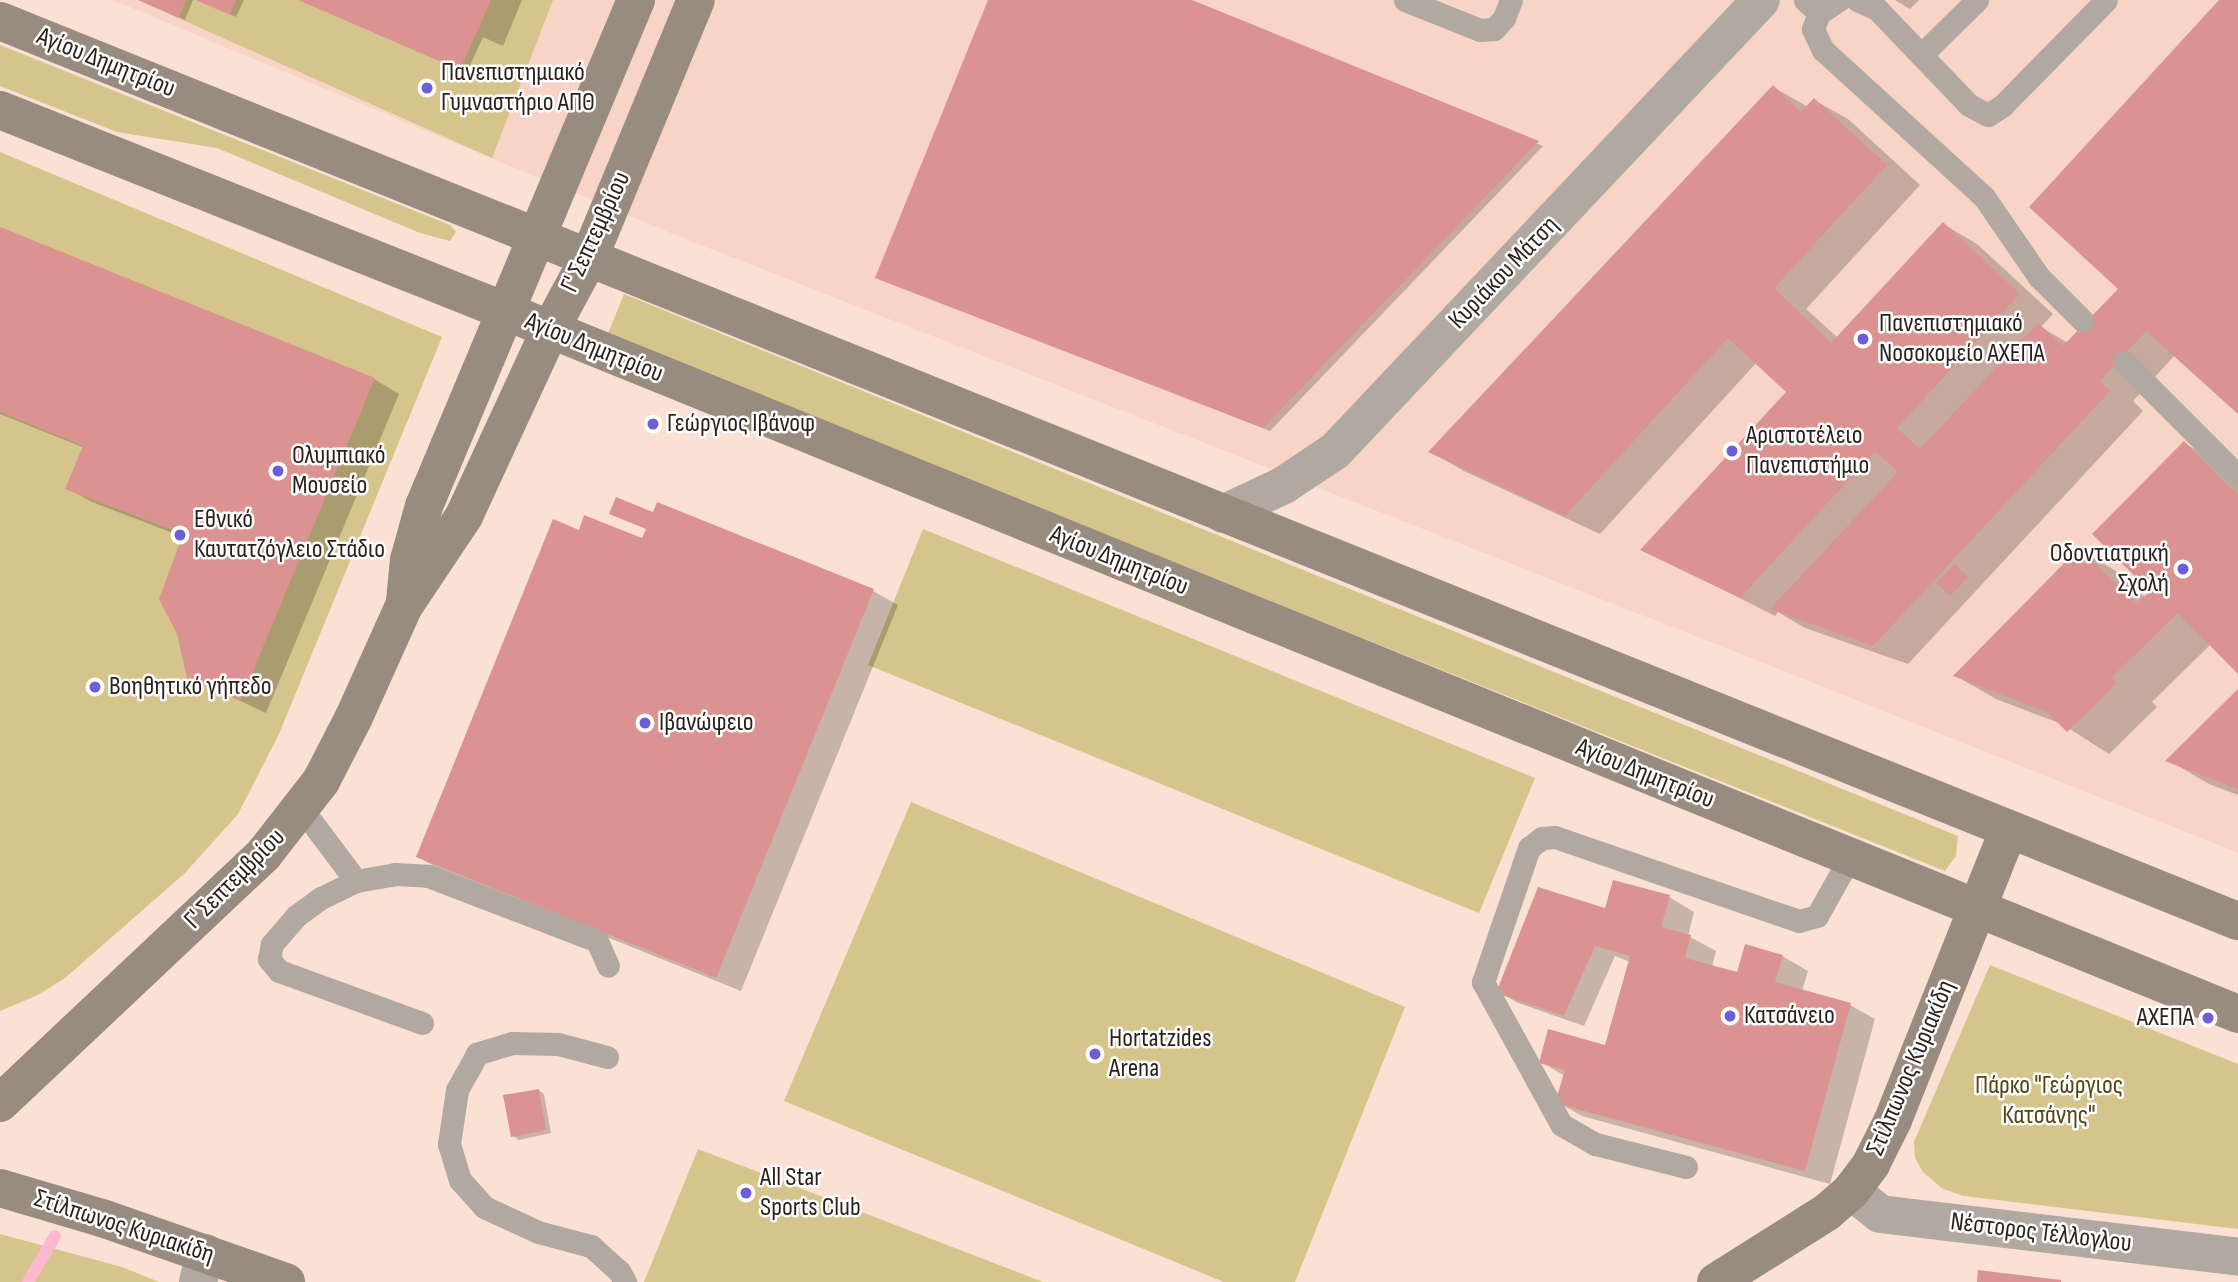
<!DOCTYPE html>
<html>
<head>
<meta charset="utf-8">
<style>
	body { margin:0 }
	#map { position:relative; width:2238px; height:1282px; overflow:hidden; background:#fbe0d4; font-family:"Sofia Sans Condensed",sans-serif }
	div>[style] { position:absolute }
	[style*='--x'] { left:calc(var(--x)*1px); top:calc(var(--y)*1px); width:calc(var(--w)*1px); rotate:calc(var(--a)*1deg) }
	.built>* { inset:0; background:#f7d4c5 }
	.green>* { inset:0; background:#d5c48b }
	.shadow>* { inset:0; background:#0003 }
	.stream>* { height:12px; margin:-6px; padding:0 6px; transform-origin:6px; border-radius:6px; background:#fdb7cf }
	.building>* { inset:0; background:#da9391 }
	.lane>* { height:23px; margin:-11.5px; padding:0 11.5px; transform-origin:11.5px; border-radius:11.5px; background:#b1a9a1 }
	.street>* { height:38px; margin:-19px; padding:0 19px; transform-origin:19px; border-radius:19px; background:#b1a9a1 }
	.secondary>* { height:38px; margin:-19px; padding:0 19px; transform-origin:19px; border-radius:19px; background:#978c7f }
	.dots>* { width:19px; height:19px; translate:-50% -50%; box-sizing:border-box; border:4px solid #fff; border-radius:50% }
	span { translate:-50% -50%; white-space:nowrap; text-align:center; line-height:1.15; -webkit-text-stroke:5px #fff; paint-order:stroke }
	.street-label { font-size:26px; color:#291f1b }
	.poi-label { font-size:26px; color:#291f1b }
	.left { translate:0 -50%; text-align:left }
	.right { translate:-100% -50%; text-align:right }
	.park-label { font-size:26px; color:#524513 }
</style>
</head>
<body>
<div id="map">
	<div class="built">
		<i style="clip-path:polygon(113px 0,2238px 0,2238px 853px,1779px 669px,673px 234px)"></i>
	</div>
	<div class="green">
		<i style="clip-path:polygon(138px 0,553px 0,492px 158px)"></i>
		<i style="clip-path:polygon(0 45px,450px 225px,456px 232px,450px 241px,420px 233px,217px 148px,117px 132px,0 86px)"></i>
		<i style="clip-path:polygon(0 152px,442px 337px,279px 734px,238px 814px,185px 873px,65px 978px,38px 995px,0 1011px)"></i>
		<i style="clip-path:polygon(624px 294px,1958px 836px,1956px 856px,1945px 871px,607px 336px)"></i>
		<i style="clip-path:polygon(923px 529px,1535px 778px,1479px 913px,868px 665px)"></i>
		<i style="clip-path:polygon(911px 802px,1405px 1007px,1295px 1282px,1224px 1282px,784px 1101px)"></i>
		<i style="clip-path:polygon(1990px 965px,2238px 1064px,2238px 1229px,1964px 1196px,1943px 1189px,1923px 1172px,1915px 1158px,1914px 1142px)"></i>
		<i style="clip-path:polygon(698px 1149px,719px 1157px,1043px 1282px,644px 1282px)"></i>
		<i style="clip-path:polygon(0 1234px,122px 1267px,159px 1282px,0 1282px)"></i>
	</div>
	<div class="shadow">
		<i style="clip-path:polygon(140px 0,193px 0,185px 20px)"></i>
		<i style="clip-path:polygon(198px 0,244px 0,236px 17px)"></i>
		<i style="clip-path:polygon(300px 0,522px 0,503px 46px,483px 37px,467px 72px)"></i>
		<i style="clip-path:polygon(990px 0,1187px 0,1543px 146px,1270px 431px,1173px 393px)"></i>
		<i style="clip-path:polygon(1895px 0,1919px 0,1910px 9px)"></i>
		<i style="clip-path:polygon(2221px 0,2238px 0,2238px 412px,2175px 355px,2133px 401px,2143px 411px,1908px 664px,1805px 628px,1778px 612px,1775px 616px,1643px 549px,1789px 392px,1757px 362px,1600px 534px,1464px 471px,1431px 452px,1773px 87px,1808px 107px,1814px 100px,1848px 119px,1920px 185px,1806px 309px,1838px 338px,1943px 224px,1977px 244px,2053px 314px,2041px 327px,2068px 343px,2120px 288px)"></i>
		<i style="clip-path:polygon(0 229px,374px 379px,399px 394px,266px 713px,189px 677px,183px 537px,92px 502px,67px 488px,85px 448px,0 414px)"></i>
		<i style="clip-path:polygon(2184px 443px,2225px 467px,2238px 480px,2238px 672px,2211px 644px,2152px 702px,2157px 707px,2109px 754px,2062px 724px,1996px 699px,1956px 676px,2080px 550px,2121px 574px,2146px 598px,2153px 591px)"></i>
		<i style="clip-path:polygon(648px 527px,873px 591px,898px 605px,741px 991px,443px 871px,418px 857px,580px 532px,643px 540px)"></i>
		<i style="clip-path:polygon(2238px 692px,2238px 795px,2209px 784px,2168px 760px)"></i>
		<i style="clip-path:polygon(1669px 897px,1694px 912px,1688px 936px,1716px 951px,1712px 967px,1738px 974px,1782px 956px,1808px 971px,1802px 991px,1850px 1005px,1875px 1019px,1830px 1184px,1582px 1116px,1557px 1102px,1565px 1076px,1541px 1062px,1607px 1048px,1630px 962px,1615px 956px,1584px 1026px,1518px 1003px,1499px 992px,1606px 911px)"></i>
		<i style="clip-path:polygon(538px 1090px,544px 1094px,551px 1133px,519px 1140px,513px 1136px)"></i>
	</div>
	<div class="stream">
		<i style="--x:28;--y:1282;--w:53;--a:-59.6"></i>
	</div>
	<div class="building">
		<i style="clip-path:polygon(138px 0,186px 0,179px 18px)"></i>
		<i style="clip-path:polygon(196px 0,236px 0,230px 15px)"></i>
		<i style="clip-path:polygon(298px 0,491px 0,460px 70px)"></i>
		<i style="clip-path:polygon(988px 0,1192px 0,1539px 141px,1263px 428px,875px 278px)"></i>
		<i style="clip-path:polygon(2219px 0,2238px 0,2238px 414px,2146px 331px,2100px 381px,2110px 391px,1873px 646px,1770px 609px,1898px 472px,1875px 451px,1740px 598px,1640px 550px,1786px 392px,1728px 338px,1565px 516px,1428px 452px,1773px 85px,1801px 112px,1814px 98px,1887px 165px,1774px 288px,1831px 343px,1943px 222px,2020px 294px,1897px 428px,1920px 449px,2038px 323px,2063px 346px,2118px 289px,2029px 207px)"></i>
		<i style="clip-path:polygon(0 227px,375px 378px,241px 700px,187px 678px,177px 634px,159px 599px,183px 534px,65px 489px,83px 446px,0 412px)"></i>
		<i style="clip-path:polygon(2184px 441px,2238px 495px,2238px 674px,2178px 613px,2112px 677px,2117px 683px,2067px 732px,2047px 712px,1953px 676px,2079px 548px,2137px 604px,2150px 591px,2092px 534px)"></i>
		<i style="clip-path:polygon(616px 497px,653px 512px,657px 502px,874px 589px,716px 978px,416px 857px,553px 519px,579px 530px,584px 515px,642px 538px,646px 529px,609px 514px)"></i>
		<i style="clip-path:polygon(1955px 564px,1968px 577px,1950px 596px,1936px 583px)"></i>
		<i style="clip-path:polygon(2238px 689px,2238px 789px,2165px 761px)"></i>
		<i style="clip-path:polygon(1613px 880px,1670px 895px,1661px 927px,1691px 935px,1685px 958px,1737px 972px,1745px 944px,1783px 955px,1775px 982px,1851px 1003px,1805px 1171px,1555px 1103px,1565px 1070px,1539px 1063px,1548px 1029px,1605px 1045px,1630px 956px,1595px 946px,1564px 1016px,1496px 993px,1538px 887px,1605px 908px)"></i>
		<i style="clip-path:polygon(539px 1089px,546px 1130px,511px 1137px,503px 1095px)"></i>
		<i style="clip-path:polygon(1978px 1270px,2061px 1280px,2061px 1282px,1977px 1282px)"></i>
	</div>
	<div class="lane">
		<i style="--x:1405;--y:0;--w:81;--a:21.8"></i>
		<i style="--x:1480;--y:30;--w:14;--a:-4"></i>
		<i style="--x:1494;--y:29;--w:15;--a:-48"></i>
		<i style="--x:1504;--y:18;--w:19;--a:-69"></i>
		<i style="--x:1805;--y:0;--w:19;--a:43"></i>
		<i style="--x:1819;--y:13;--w:24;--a:-33"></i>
		<i style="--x:1857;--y:0;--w:22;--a:24"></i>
		<i style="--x:1877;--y:9;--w:64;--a:46.3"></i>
		<i style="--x:1977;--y:0;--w:78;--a:135.5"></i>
		<i style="--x:1921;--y:55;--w:69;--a:46.2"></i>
		<i style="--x:1969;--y:105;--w:21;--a:28"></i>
		<i style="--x:1988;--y:115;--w:17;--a:-33"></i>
		<i style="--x:2002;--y:106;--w:148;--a:-45.5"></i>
		<i style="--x:1819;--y:13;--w:17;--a:111"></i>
		<i style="--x:1813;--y:29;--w:23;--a:65"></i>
		<i style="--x:1823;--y:50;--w:218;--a:42.4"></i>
		<i style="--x:1984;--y:197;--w:97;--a:55.5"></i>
		<i style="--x:2039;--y:277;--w:61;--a:45"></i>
		<i style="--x:2124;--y:362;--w:161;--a:45"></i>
		<i style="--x:302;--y:809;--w:90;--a:53.1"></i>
		<i style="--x:422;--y:1023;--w:152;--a:-160"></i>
		<i style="--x:279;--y:971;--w:16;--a:-130"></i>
		<i style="--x:269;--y:959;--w:15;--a:-79"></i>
		<i style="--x:272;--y:944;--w:37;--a:-49"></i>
		<i style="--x:296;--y:916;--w:31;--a:-36"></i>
		<i style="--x:321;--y:898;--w:39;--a:-26"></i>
		<i style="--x:356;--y:881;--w:40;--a:-10"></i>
		<i style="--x:395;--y:874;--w:33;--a:3"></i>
		<i style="--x:428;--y:876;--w:181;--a:21"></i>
		<i style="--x:597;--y:941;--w:27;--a:66"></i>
		<i style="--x:607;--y:1057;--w:51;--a:-165.1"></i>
		<i style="--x:558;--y:1044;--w:46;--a:-178.8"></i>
		<i style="--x:512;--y:1043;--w:37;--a:163"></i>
		<i style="--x:477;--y:1054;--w:41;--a:119.1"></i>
		<i style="--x:457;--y:1090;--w:55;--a:98.4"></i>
		<i style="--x:449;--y:1144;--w:38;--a:73"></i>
		<i style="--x:460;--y:1180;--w:36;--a:48"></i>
		<i style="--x:484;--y:1207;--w:60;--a:24.8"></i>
		<i style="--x:538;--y:1232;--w:55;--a:14.8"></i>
		<i style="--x:591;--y:1246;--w:38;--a:42"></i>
		<i style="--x:619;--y:1271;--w:13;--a:61"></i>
		<i style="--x:1686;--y:1167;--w:94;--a:-165.8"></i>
		<i style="--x:1595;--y:1144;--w:39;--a:-150"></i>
		<i style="--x:1561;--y:1124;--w:162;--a:-118.8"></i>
		<i style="--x:1483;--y:982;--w:142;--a:-71.1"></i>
		<i style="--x:1529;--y:848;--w:16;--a:-38"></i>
		<i style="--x:1542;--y:838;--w:13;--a:-4"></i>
		<i style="--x:1555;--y:837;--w:258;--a:19"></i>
		<i style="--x:1799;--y:921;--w:19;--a:-16"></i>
		<i style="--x:1817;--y:916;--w:68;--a:-60.8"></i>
	</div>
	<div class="street">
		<i style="--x:1223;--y:514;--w:68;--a:-25.4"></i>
		<i style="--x:1284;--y:485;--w:61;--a:-33.7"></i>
		<i style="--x:1335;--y:451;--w:620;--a:-46.63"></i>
		<i style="--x:1851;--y:1191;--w:37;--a:38"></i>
		<i style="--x:1880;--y:1214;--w:361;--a:6.8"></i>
		<i style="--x:198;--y:1282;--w:30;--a:-76"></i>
	</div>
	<div class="secondary">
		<i style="--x:0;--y:21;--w:2412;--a:21.91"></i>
		<i style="--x:0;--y:110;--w:544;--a:21.7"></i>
		<i style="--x:505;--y:311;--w:1870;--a:22.08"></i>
		<i style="--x:405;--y:601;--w:41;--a:-84.4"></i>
		<i style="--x:409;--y:560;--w:56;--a:-74.5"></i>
		<i style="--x:424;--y:506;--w:549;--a:-67.27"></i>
		<i style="--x:0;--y:1103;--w:363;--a:-43.3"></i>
		<i style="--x:264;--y:854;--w:93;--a:-52"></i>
		<i style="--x:321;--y:781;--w:72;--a:-62.7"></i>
		<i style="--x:354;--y:717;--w:122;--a:-65.8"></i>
		<i style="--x:404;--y:606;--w:108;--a:-56.3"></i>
		<i style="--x:464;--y:516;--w:205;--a:-65.2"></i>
		<i style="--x:550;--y:330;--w:82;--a:-61.6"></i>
		<i style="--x:589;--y:258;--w:279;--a:-67.5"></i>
		<i style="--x:0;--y:1188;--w:106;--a:16.4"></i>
		<i style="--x:102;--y:1218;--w:195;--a:19.2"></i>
		<i style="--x:1716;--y:1282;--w:131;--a:-32.2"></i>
		<i style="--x:1827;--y:1212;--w:32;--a:-41"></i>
		<i style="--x:1851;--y:1191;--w:34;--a:-53"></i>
		<i style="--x:1871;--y:1164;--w:49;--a:-63.4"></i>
		<i style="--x:1893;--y:1120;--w:313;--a:-68.3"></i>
	</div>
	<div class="dots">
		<i style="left:427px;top:88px;background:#6c5ed8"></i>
		<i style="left:1863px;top:339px;background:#6c5ed8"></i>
		<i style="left:653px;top:424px;background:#6c5ed8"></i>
		<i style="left:1732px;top:451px;background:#6c5ed8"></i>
		<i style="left:278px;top:471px;background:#6c5ed8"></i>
		<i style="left:180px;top:535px;background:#6c5ed8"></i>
		<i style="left:2183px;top:569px;background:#6c5ed8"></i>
		<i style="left:95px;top:687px;background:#6c5ed8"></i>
		<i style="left:645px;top:723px;background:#6c5ed8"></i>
		<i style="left:1730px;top:1016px;background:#6c5ed8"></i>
		<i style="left:2208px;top:1018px;background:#6c5ed8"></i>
		<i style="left:1095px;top:1054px;background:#6c5ed8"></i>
		<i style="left:746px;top:1193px;background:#6c5ed8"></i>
	</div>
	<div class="street-label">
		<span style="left:106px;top:63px;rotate:22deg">Αγίου Δημητρίου</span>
		<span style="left:596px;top:232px;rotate:-65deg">Γ' Σεπτεμβρίου</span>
		<span style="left:1504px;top:273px;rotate:-46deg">Κυριάκου Μάτση</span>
		<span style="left:594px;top:348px;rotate:22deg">Αγίου Δημητρίου</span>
		<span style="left:1119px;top:561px;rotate:22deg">Αγίου Δημητρίου</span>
		<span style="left:1645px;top:774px;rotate:22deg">Αγίου Δημητρίου</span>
		<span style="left:235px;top:879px;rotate:-45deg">Γ' Σεπτεμβρίου</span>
		<span style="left:1911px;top:1068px;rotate:-67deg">Στίλπωνος Κυριακίδη</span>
		<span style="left:124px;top:1227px;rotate:18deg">Στίλπωνος Κυριακίδη</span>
		<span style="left:2041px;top:1233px;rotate:7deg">Νέστορος Τέλλογλου</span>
	</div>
	<div class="poi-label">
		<span class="left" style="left:441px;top:88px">Πανεπιστημιακό<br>Γυμναστήριο ΑΠΘ</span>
		<span class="left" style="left:1879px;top:339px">Πανεπιστημιακό<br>Νοσοκομείο ΑΧΕΠΑ</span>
		<span class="left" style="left:667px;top:424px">Γεώργιος Ιβάνοφ</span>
		<span class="left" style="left:1746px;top:451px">Αριστοτέλειο<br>Πανεπιστήμιο</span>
		<span class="left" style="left:292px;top:471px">Ολυμπιακό<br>Μουσείο</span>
		<span class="left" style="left:194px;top:535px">Εθνικό<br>Καυτατζόγλειο Στάδιο</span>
		<span class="right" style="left:2169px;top:569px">Οδοντιατρική<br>Σχολή</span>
		<span class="left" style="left:109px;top:687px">Βοηθητικό γήπεδο</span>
		<span class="left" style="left:659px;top:723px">Ιβανώφειο</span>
		<span class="left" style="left:1744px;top:1016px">Κατσάνειο</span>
		<span class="right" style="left:2194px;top:1018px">ΑΧΕΠΑ</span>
		<span class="left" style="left:1109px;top:1054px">Hortatzides<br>Arena</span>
		<span class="left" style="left:760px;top:1193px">All Star<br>Sports Club</span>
	</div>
	<div class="park-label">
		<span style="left:2049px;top:1101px">Πάρκο "Γεώργιος<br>Κατσάνης"</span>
	</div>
</div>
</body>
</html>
